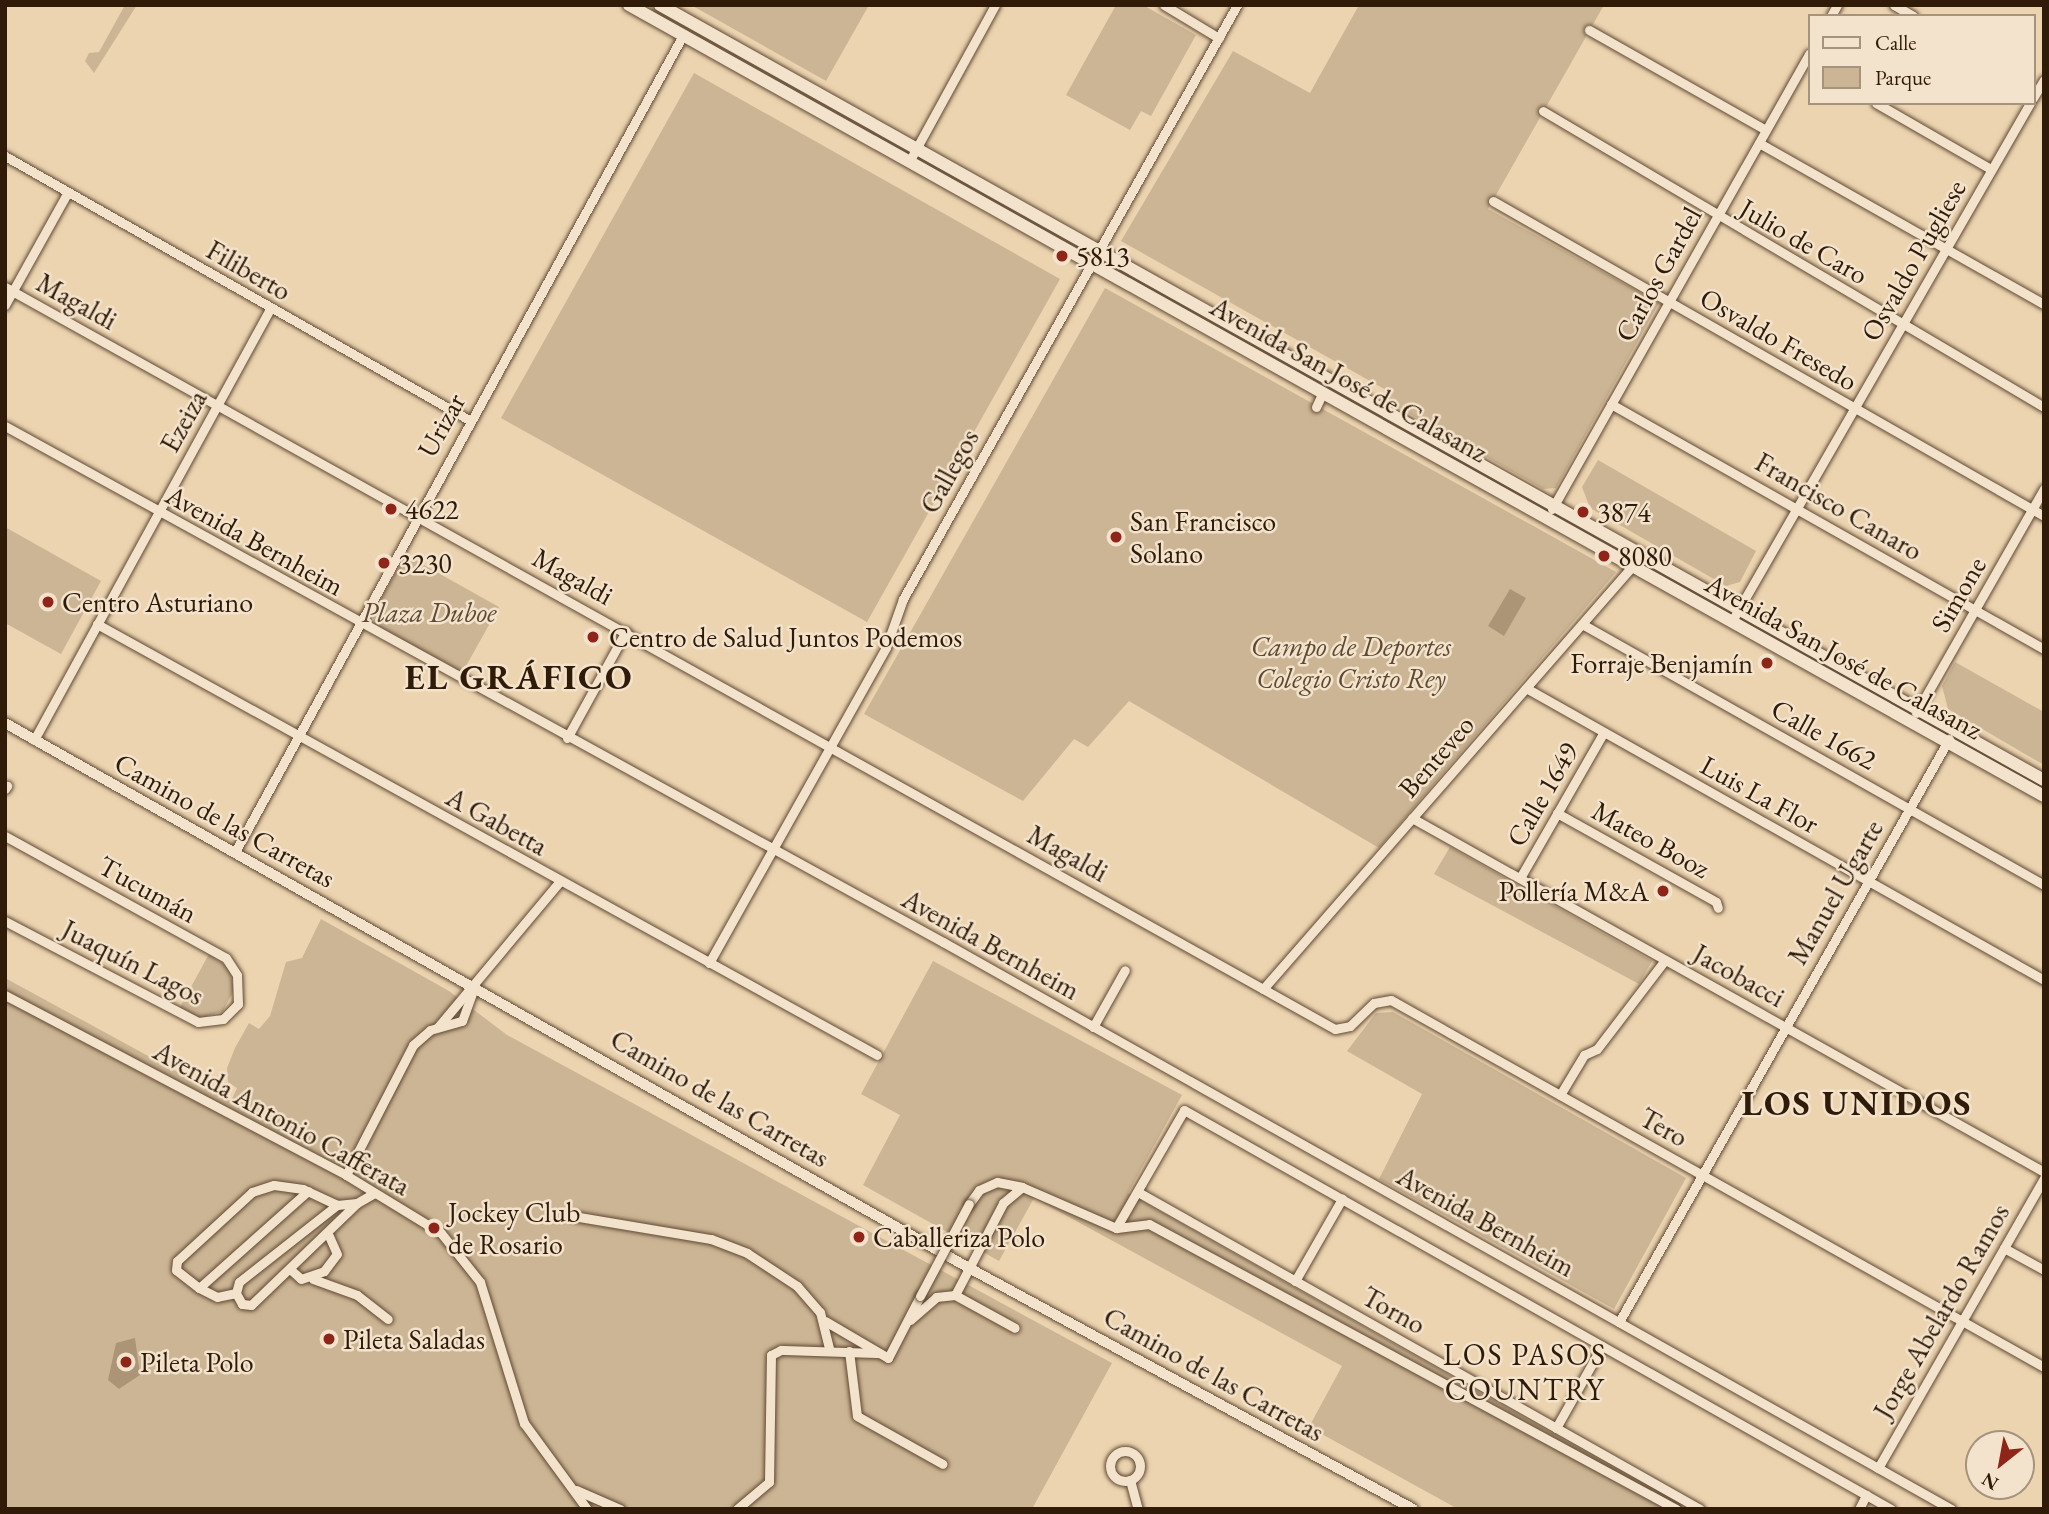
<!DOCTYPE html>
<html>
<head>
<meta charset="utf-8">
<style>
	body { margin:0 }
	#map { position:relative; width:2049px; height:1514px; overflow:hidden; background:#ecd4b0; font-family:"EB Garamond",serif }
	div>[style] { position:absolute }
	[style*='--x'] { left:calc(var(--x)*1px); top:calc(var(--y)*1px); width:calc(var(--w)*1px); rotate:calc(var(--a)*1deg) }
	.green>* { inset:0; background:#ccb594 }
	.water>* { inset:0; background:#ac9577 }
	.roads { filter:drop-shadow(0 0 2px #5f4933) drop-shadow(0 0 2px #5f4933) }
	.minor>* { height:9px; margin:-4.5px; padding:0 4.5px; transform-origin:4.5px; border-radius:4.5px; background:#f3e3cc }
	.minor>.ring { margin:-4.5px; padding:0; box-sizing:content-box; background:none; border:9px solid #f3e3cc; border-radius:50% }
	.tertiary>* { height:10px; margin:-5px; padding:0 5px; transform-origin:5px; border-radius:5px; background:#f3e3cc }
	.secondary>* { height:12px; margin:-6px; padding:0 6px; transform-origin:6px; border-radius:6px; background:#f3e3cc }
	.bridges { filter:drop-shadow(0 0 2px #5f4933) drop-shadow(0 0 2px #5f4933) }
	.minor-bridge>* { height:9px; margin:-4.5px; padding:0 4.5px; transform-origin:4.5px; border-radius:4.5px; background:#f3e3cc }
	.dots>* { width:19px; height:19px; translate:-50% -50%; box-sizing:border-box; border:4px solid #f3e3cc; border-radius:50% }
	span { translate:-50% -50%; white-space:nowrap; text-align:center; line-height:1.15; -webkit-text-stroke:5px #f3e3cc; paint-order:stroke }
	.street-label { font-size:28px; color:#301b09 }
	.poi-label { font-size:28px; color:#301b09 }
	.left { translate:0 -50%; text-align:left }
	.right { translate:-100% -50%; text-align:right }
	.park-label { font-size:28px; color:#5f4933; font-style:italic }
	.neighbourhood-label { font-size:30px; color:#301b09; letter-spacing:2px }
	.district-label { font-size:35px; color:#301b09; font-weight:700; letter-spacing:2px }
	.frame { position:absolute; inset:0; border:7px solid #301b09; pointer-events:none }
	.legend { position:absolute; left:1808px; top:14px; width:228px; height:91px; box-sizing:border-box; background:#f3e3cc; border:2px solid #a5937e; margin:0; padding:9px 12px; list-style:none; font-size:21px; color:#301b09 }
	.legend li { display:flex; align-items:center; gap:14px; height:35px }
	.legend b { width:35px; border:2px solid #a5937e }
	.north { position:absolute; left:1965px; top:1430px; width:70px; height:70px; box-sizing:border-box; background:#f3e3cc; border:2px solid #a5937e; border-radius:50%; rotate:211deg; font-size:19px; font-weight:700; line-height:28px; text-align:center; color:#301b09 }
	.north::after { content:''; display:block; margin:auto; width:24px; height:32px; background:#8f2418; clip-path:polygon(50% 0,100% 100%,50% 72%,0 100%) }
</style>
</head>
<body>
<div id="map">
	<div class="green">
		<i style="clip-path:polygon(125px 5px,137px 5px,94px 73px,85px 61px,89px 53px,99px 52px)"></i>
		<i style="clip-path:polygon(691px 5px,869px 5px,826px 81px)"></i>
		<i style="clip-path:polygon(1116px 5px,1143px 5px,1196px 35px,1151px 116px,1141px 111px,1130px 130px,1066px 95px)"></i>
		<i style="clip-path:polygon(1359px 5px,1604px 5px,1488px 209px,1659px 303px,1556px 488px,1543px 489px,1382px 398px,1386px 390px,1121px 241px,1233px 51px,1310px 93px)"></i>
		<i style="clip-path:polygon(694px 73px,1060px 279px,867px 622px,501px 418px)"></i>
		<i style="clip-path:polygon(1105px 288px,1616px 572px,1379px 848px,1129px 701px,1088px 747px,1074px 739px,1023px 801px,864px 714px)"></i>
		<i style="clip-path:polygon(1598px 460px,1756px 551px,1740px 582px,1726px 586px,1590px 508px,1582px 487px)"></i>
		<i style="clip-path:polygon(5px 527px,101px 581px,61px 654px,5px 623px)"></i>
		<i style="clip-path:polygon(406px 555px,499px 607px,461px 675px,374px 625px,373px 613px)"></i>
		<i style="clip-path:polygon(1955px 662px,2044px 712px,2044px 765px,1948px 709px,1942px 686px)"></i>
		<i style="clip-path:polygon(1450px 847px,1652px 961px,1639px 984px,1434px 874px)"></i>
		<i style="clip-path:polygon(321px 919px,449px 991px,507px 1035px,1112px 1363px,1032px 1509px,5px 1509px,5px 978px,231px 1101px,237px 1088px,228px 1082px,227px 1068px,235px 1048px,249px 1023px,259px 1029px,270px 1016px,286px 962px,302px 958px)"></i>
		<i style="clip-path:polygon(209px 954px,229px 968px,234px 990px,223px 1011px,201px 1018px,179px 1009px)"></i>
		<i style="clip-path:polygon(933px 961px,1182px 1095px,1128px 1193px,1686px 1509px,1458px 1509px,1309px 1427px,1342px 1366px,1034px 1198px,999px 1261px,863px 1185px,900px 1115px,861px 1094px)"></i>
		<i style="clip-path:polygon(1393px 1012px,1686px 1178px,1614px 1309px,1379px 1179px,1422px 1094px,1347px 1051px,1376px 1013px)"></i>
	</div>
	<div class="water">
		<i style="clip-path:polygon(1510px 589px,1526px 598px,1504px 636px,1488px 626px)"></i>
		<i style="clip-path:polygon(135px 1338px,140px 1375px,119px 1389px,108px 1380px,116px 1343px)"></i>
	</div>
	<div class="roads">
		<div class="minor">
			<i style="--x:1164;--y:5;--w:64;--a:31"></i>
			<i style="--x:1894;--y:5;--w:22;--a:30"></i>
			<i style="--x:1831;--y:16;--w:13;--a:-61"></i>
			<i style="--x:1589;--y:30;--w:203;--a:29.5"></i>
			<i style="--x:2033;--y:98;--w:21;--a:-59"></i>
			<i style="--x:1876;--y:103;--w:133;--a:29.9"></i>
			<i style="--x:1543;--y:111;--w:582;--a:30.58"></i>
			<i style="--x:1759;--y:143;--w:327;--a:29.5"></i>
			<i style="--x:5;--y:156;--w:536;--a:29.63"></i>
			<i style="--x:909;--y:162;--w:179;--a:-61.3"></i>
			<i style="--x:1493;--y:201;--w:635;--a:29.76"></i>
			<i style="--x:5;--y:287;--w:1523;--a:29.16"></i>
			<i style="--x:1335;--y:1029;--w:15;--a:-11"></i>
			<i style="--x:1350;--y:1026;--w:33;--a:-44"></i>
			<i style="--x:1374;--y:1003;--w:17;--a:-10"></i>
			<i style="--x:1391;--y:1000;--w:749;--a:29.34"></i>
			<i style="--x:5;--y:305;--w:129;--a:-60.9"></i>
			<i style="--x:1611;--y:404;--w:498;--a:29.5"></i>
			<i style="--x:1316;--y:407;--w:17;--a:-65"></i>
			<i style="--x:5;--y:426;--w:1071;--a:28.82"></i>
			<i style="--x:943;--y:942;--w:1157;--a:29.36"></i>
			<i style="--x:1552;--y:509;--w:523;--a:-60.54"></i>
			<i style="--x:1732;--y:621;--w:598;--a:-60.09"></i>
			<i style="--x:97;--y:624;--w:891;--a:28.92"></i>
			<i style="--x:1582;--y:624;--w:531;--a:29.46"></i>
			<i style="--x:1526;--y:688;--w:595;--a:29.41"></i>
			<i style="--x:1916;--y:713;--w:258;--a:-60.3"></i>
			<i style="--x:567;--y:738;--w:122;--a:-61.1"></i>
			<i style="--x:34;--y:740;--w:493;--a:-61.3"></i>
			<i style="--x:5;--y:789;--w:4;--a:-56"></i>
			<i style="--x:1557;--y:813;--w:182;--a:29.2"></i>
			<i style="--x:1716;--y:902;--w:6;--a:72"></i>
			<i style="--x:1412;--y:818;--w:724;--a:29.25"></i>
			<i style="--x:5;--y:836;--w:252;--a:28.9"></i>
			<i style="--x:226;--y:958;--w:20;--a:57"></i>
			<i style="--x:237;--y:975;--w:29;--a:88"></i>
			<i style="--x:238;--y:1004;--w:21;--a:135"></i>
			<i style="--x:223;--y:1019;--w:25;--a:173"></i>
			<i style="--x:198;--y:1022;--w:218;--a:-152.4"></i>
			<i style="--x:235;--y:852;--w:932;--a:-61.26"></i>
			<i style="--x:1520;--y:878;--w:168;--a:-60.1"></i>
			<i style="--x:709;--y:963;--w:362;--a:-60.7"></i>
			<i style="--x:886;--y:647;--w:51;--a:-70.5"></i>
			<i style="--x:903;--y:599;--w:681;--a:-60.65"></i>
			<i style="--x:1263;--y:989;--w:566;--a:-48.87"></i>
			<i style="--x:5;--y:995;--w:386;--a:27.8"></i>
			<i style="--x:346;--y:1175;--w:111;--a:31.4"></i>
			<i style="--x:441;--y:1233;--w:63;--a:51.5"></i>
			<i style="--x:480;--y:1282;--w:148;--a:72.7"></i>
			<i style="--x:524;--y:1423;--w:107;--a:53.8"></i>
			<i style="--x:438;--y:1027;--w:190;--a:-50.1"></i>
			<i style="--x:1093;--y:1027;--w:65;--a:-60.7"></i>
			<i style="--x:1560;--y:1095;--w:47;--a:-59"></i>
			<i style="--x:1584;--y:1055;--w:14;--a:-25"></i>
			<i style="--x:1597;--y:1049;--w:112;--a:-52.6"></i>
			<i style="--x:346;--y:1175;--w:146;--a:-62.7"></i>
			<i style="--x:413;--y:1045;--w:23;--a:-41"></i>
			<i style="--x:430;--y:1030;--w:33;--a:-16"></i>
			<i style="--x:462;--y:1021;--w:38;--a:-70"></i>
			<i style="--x:1138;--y:1192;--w:645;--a:29.43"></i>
			<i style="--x:357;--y:1203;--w:147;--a:136.1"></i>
			<i style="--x:251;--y:1305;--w:9;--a:-174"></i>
			<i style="--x:242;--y:1304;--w:13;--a:-119"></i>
			<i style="--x:236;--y:1293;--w:11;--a:-75"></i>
			<i style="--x:239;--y:1282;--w:125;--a:-38.2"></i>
			<i style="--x:337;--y:1205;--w:20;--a:-6"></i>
			<i style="--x:357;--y:1203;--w:20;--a:-30"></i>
			<i style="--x:969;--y:1204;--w:17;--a:-54"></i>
			<i style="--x:979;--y:1190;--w:20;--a:-24"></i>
			<i style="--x:997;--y:1182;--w:25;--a:11"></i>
			<i style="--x:1022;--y:1187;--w:103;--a:23.6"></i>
			<i style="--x:1116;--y:1228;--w:136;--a:-60"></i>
			<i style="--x:1184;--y:1110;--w:812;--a:29.44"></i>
			<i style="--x:573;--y:1216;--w:140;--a:9.5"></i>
			<i style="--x:711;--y:1239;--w:39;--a:21"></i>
			<i style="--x:747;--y:1253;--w:60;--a:33.4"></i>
			<i style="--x:797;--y:1286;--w:35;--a:49"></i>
			<i style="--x:820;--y:1312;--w:38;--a:76"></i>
			<i style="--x:1117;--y:1228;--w:32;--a:-7"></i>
			<i style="--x:1149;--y:1224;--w:599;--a:28.4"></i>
			<i style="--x:2004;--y:1248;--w:46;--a:28.8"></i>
			<i style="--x:291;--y:1270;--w:13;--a:42"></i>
			<i style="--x:301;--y:1279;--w:24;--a:-19"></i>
			<i style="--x:324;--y:1271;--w:21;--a:-53"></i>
			<i style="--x:337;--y:1254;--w:20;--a:-114"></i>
			<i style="--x:313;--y:1279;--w:47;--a:20"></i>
			<i style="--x:357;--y:1295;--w:39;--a:38"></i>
			<i style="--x:1295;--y:1281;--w:95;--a:-60.2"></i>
			<i style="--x:199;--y:1288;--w:146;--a:-41.7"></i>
			<i style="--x:236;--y:1293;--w:19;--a:168"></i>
			<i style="--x:217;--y:1297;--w:20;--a:-153"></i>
			<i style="--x:199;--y:1288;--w:29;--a:-142"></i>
			<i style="--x:176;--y:1270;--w:9;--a:-84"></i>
			<i style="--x:177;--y:1261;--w:102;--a:-42.6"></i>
			<i style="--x:252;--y:1192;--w:23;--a:-18"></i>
			<i style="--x:274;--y:1185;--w:29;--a:8"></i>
			<i style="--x:303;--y:1189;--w:38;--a:25"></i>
			<i style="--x:955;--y:1295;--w:104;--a:-62.4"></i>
			<i style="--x:1003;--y:1203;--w:25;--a:-40"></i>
			<i style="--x:910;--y:1320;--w:35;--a:-41"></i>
			<i style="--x:936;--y:1297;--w:19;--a:-6"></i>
			<i style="--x:955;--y:1295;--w:68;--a:28.8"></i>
			<i style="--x:825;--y:1321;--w:73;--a:30.4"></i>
			<i style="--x:888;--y:1358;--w:70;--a:-62.7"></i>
			<i style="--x:1619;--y:1322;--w:670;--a:-60.49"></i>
			<i style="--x:849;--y:1351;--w:65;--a:83"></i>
			<i style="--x:857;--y:1416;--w:98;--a:29.2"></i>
			<i style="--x:1556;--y:1428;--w:94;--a:-60.7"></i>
			<i class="ring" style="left:1110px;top:1451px;width:21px;height:21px"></i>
			<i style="--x:1878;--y:1468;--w:334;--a:-60.2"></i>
			<i style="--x:1130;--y:1480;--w:30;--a:75"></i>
			<i style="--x:576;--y:1490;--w:48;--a:23.4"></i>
			<i style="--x:737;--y:1509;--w:42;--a:-40.2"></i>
			<i style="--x:769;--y:1482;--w:127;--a:-89.1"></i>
			<i style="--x:771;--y:1355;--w:11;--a:-27"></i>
			<i style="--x:781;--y:1350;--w:98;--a:1.8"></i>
			<i style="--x:1859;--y:1509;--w:16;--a:-63"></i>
		</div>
		<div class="tertiary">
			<i style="--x:5;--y:723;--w:1107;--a:29.48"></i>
			<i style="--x:969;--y:1268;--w:505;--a:28.49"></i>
		</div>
		<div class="secondary">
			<i style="--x:629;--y:5;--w:1621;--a:29.21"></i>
			<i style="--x:660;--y:5;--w:1586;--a:29.25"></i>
		</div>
	</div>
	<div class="bridges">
		<div class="minor-bridge">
			<i style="--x:920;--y:1296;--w:104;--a:-62"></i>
		</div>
	</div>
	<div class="dots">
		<i style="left:1062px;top:256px;background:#8f2418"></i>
		<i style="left:391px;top:509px;background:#8f2418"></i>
		<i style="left:1583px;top:512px;background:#8f2418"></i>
		<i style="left:1116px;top:537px;background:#8f2418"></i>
		<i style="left:1604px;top:556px;background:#8f2418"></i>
		<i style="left:384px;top:563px;background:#8f2418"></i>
		<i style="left:48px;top:602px;background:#8f2418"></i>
		<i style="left:593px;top:637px;background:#8f2418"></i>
		<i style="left:1767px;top:663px;background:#8f2418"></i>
		<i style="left:1663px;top:891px;background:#8f2418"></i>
		<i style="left:434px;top:1228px;background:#8f2418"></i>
		<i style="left:859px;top:1237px;background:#8f2418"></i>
		<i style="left:329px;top:1339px;background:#8f2418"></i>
		<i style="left:126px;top:1362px;background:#8f2418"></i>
	</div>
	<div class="street-label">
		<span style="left:1804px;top:241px;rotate:30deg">Julio de Caro</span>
		<span style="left:1913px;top:260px;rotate:-60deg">Osvaldo Pugliese</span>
		<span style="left:249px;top:270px;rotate:30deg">Filiberto</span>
		<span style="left:1658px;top:274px;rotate:-61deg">Carlos Gardel</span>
		<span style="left:77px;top:301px;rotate:29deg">Magaldi</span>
		<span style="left:1779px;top:339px;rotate:30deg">Osvaldo Fresedo</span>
		<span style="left:1349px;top:379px;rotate:29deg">Avenida San José de Calasanz</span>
		<span style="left:183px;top:421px;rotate:-61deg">Ezeiza</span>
		<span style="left:441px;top:425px;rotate:-61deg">Urizar</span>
		<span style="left:949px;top:471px;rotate:-61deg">Gallegos</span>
		<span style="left:1839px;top:506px;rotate:30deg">Francisco Canaro</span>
		<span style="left:255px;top:540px;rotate:29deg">Avenida Bernheim</span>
		<span style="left:573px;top:576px;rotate:29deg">Magaldi</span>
		<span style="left:1958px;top:594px;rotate:-60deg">Simone</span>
		<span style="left:1844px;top:656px;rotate:29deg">Avenida San José de Calasanz</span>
		<span style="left:1824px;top:734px;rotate:29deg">Calle 1662</span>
		<span style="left:1436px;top:756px;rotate:-49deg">Benteveo</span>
		<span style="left:1542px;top:794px;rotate:-60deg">Calle 1649</span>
		<span style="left:1760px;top:794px;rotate:29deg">Luis La Flor</span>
		<span style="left:225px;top:820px;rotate:29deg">Camino de las Carretas</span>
		<span style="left:497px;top:821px;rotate:29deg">A Gabetta</span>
		<span style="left:1651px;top:839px;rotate:29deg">Mateo Booz</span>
		<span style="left:1068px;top:853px;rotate:29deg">Magaldi</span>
		<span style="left:148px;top:889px;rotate:29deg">Tucumán</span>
		<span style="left:1835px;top:892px;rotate:-60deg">Manuel Ugarte</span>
		<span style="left:991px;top:944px;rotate:29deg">Avenida Bernheim</span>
		<span style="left:133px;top:962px;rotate:27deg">Juaquín Lagos</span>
		<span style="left:1739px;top:975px;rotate:29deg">Jacobacci</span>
		<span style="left:720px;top:1098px;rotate:30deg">Camino de las Carretas</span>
		<span style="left:282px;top:1118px;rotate:29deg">Avenida Antonio Cafferata</span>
		<span style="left:1664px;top:1127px;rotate:29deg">Tero</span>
		<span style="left:1486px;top:1221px;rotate:29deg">Avenida Bernheim</span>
		<span style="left:1394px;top:1310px;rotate:29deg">Torno</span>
		<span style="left:1941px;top:1311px;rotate:-60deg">Jorge Abelardo Ramos</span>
		<span style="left:1214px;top:1374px;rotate:29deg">Camino de las Carretas</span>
	</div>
	<div class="poi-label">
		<span class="left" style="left:1076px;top:256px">5813</span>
		<span class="left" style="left:405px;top:509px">4622</span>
		<span class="left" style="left:1597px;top:512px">3874</span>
		<span class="left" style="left:1130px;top:537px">San Francisco<br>Solano</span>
		<span class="left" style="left:1618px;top:556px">8080</span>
		<span class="left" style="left:398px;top:563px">3230</span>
		<span class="left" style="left:62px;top:602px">Centro Asturiano</span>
		<span class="left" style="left:609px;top:637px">Centro de Salud Juntos Podemos</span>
		<span class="right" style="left:1753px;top:663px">Forraje Benjamín</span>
		<span class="right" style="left:1649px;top:891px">Pollería M&amp;A</span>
		<span class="left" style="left:448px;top:1228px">Jockey Club<br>de Rosario</span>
		<span class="left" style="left:873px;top:1237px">Caballeriza Polo</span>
		<span class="left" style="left:343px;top:1339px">Pileta Saladas</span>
		<span class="left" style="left:140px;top:1362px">Pileta Polo</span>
	</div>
	<div class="park-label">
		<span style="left:429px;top:612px">Plaza Duboe</span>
		<span style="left:1351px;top:662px">Campo de Deportes<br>Colegio Cristo Rey</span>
	</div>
	<div class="neighbourhood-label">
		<span style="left:1525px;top:1372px">LOS PASOS<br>COUNTRY</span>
	</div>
	<div class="district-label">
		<span style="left:519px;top:677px">EL GRÁFICO</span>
		<span style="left:1857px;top:1103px">LOS UNIDOS</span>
	</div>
	<div class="frame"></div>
	<ul class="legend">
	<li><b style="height:9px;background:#f3e3cc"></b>Calle</li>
	<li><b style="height:19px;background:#ccb594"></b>Parque</li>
	</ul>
	<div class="north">N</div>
</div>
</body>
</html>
